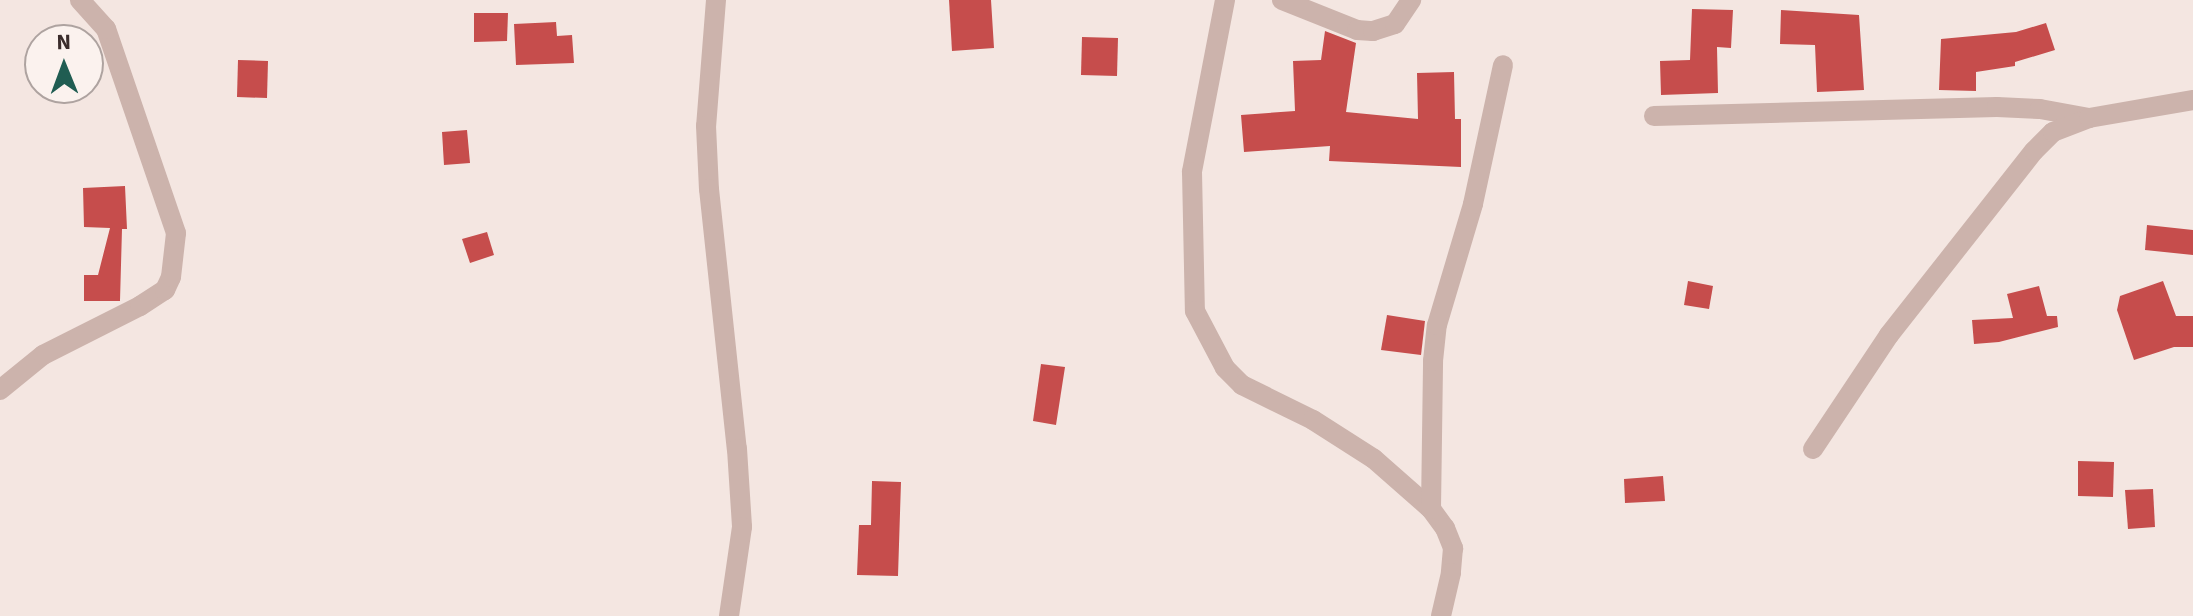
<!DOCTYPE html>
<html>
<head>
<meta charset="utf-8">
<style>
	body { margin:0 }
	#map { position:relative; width:2193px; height:616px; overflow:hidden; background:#f4e6e1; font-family:"Source Sans 3",sans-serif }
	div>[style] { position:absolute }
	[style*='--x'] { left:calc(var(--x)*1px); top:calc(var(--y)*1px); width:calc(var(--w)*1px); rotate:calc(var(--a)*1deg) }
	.building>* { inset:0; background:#c64d4c }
	.street>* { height:20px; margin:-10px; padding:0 10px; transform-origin:10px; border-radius:10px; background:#ccb3ac }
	span { translate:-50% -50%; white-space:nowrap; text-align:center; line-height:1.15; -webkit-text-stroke:8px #fbf2ee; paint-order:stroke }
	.north { position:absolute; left:24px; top:24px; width:80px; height:80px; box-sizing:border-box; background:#fbf2ee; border:2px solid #aea3a0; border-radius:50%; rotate:359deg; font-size:22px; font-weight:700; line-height:32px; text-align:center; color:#3a2c2b }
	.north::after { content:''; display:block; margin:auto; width:28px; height:36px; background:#205d52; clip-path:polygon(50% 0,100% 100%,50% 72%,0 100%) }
</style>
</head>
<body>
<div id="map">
	<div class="building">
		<i style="clip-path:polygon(949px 0,991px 0,994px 48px,952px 51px)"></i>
		<i style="clip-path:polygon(1692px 9px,1733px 10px,1731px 48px,1717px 47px,1718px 93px,1661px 95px,1660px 61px,1690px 60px)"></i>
		<i style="clip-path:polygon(1781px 10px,1859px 15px,1864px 90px,1817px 92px,1815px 45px,1780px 44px)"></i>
		<i style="clip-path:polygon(474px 13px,508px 13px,507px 41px,474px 42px)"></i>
		<i style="clip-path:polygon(556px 22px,557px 36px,572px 35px,574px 63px,516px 65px,514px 24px)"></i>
		<i style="clip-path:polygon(2046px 23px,2055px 50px,2015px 62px,2015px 66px,1976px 72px,1976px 91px,1939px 90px,1941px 39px,2016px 32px)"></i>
		<i style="clip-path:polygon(1325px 31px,1356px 43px,1346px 112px,1418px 119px,1417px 73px,1454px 72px,1455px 119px,1461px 119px,1461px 167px,1329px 161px,1330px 146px,1244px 152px,1241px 115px,1295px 111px,1293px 61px,1321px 60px)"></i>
		<i style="clip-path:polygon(1082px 37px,1118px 38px,1117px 76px,1081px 75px)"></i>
		<i style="clip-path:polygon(238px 60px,268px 61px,267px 98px,237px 97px)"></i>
		<i style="clip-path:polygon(467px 130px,470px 163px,444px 165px,442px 132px)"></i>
		<i style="clip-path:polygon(125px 186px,127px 229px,122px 229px,120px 301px,84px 301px,84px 275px,98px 275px,110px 228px,84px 227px,83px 188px)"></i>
		<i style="clip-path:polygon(2147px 225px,2193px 230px,2193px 255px,2145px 250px)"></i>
		<i style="clip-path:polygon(487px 232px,494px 255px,470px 263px,462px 239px)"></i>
		<i style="clip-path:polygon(1688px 281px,1713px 286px,1709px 309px,1684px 305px)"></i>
		<i style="clip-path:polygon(2163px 281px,2176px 316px,2193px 316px,2193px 347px,2174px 347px,2134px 360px,2117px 310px,2120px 296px)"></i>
		<i style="clip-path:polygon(2039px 286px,2047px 316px,2057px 316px,2058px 327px,1999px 342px,1974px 344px,1972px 320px,2013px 318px,2007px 294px)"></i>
		<i style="clip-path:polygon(1387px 315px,1425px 321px,1421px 355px,1381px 350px)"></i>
		<i style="clip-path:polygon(1041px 364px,1065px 367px,1056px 425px,1033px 421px)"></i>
		<i style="clip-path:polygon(2078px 461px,2114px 462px,2113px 497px,2078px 496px)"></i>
		<i style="clip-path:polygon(1663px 476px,1665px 501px,1625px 503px,1624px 479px)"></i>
		<i style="clip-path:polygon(872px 481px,901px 482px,898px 576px,857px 575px,859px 525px,871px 525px)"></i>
		<i style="clip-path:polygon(2153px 489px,2155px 527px,2128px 529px,2125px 490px)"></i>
	</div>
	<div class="street">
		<i style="--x:716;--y:0;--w:126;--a:94.5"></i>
		<i style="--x:706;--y:126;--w:63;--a:87.3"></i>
		<i style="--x:709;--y:189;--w:262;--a:83.9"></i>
		<i style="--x:737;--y:449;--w:78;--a:86.3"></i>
		<i style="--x:742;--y:527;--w:90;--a:98.3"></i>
		<i style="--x:1225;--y:0;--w:175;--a:100.9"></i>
		<i style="--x:1192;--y:172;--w:139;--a:88.8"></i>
		<i style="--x:1195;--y:311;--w:64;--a:62.2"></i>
		<i style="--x:1225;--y:368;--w:24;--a:45"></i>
		<i style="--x:1242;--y:385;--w:79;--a:26.2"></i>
		<i style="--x:1313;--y:420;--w:72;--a:32.6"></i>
		<i style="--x:1374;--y:459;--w:76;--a:41.3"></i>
		<i style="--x:1431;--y:509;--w:24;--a:54"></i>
		<i style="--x:1445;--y:528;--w:22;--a:68"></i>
		<i style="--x:1453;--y:548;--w:25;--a:95"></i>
		<i style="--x:1451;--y:573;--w:44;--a:103.1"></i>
		<i style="--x:1282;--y:0;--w:81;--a:21.8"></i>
		<i style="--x:1357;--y:30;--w:16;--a:4"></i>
		<i style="--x:1373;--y:31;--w:23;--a:-18"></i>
		<i style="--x:1395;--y:24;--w:29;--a:-56"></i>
		<i style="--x:1654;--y:116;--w:343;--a:-1.5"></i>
		<i style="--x:1997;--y:107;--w:43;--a:2.7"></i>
		<i style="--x:2040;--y:109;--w:50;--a:10.4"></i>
		<i style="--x:0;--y:390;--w:55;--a:-39.1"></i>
		<i style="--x:43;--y:355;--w:109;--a:-26.8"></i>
		<i style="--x:140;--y:306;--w:30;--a:-33"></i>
		<i style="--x:165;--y:290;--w:14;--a:-65"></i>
		<i style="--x:171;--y:277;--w:44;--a:-83.5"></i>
		<i style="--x:176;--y:233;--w:216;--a:-108.9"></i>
		<i style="--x:106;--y:29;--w:39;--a:-132"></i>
		<i style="--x:1813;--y:449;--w:137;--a:-56.3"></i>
		<i style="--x:1889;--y:335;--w:234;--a:-51.8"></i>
		<i style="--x:2034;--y:151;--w:27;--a:-45"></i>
		<i style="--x:2053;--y:132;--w:39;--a:-21"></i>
		<i style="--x:2089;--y:118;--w:106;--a:-9.8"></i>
		<i style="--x:1431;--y:509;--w:148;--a:-89.2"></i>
		<i style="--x:1433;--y:361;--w:36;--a:-84"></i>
		<i style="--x:1437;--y:325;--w:126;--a:-73.4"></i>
		<i style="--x:1473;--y:204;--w:142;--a:-77.8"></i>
	</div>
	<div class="north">N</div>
</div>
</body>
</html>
